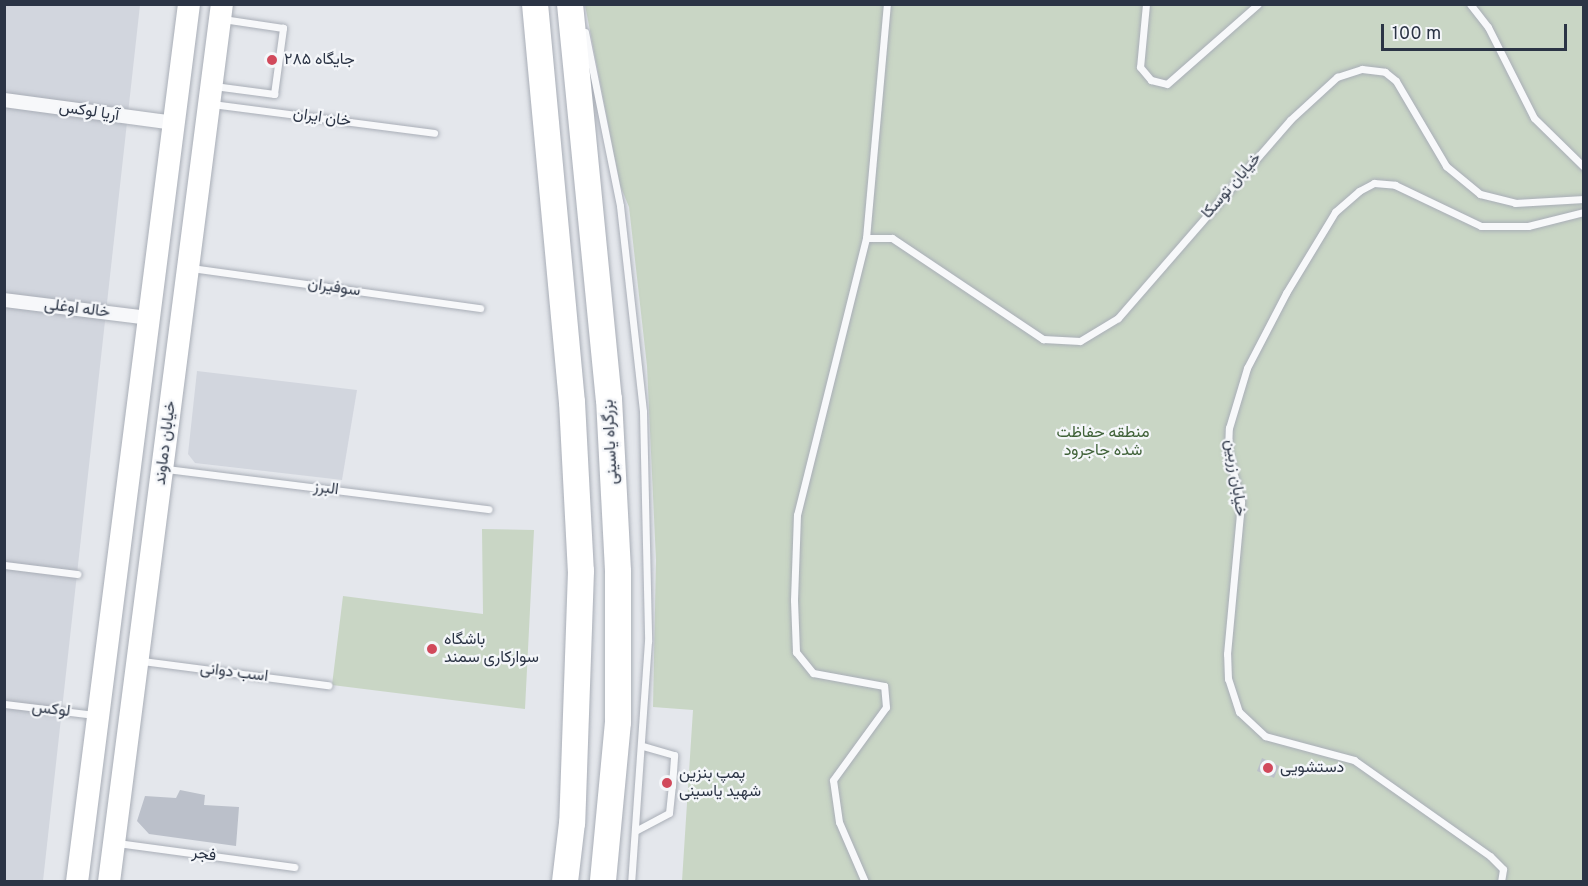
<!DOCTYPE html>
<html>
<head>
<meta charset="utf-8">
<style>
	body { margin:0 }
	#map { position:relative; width:1588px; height:886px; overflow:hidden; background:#e4e7ec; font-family:Overpass,Vazirmatn,sans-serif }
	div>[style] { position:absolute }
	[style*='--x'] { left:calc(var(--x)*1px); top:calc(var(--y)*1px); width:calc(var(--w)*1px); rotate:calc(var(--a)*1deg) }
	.built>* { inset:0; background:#d2d6de }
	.green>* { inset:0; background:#c9d6c5 }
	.building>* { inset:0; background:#bbc0ca }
	.roads { filter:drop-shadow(0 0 2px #a9aeb7) drop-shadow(0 0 2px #a9aeb7) }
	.lane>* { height:7px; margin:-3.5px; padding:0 3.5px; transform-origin:3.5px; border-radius:3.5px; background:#f7f8fa }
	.street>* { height:14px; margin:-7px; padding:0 7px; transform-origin:7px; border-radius:7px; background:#f7f8fa }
	.primary>* { height:22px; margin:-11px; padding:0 11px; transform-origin:11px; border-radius:11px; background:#fff }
	.highway>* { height:26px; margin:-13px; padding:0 13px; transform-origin:13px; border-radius:13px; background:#fff }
	.dots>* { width:16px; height:16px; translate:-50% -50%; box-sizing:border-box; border:3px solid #f4f6f9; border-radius:50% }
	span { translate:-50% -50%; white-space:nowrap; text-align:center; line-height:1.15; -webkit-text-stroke:4.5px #f4f6f9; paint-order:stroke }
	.poi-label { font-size:16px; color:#2b3445 }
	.left { translate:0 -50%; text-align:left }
	.street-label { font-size:16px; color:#2b3445 }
	.park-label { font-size:16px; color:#3f6138 }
	.frame { position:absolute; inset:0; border:6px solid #2b3445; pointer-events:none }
	.scale { position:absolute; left:1381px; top:24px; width:186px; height:27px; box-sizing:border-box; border:3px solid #2b3445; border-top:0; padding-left:8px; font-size:18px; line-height:21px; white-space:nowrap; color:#2b3445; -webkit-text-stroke:4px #f4f6f9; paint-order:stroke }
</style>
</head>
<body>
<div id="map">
	<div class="built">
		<i style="clip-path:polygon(5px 5px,140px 5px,43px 881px,5px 882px)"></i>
		<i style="clip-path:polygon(197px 371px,357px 390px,342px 480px,195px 463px,188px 454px)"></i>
	</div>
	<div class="green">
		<i style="clip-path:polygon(585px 5px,1583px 5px,1583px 881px,682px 881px,693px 710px,653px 707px,656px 560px,647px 366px,629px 207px,620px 185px)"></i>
		<i style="clip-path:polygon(482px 529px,534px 530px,525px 709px,332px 685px,343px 596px,483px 614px)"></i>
	</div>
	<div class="building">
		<i style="clip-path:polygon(1262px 758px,1279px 766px,1274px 778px,1257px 771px)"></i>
		<i style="clip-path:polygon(180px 790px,205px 795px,204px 805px,239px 807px,236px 846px,149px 834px,137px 821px,145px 796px,176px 798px)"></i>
	</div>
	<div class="roads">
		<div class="lane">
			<i style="--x:1146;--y:4;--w:63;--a:95.4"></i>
			<i style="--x:1140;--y:67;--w:17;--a:50"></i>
			<i style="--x:1151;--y:80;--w:16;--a:14"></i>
			<i style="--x:1167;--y:84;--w:121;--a:-41.3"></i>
			<i style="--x:1470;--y:4;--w:29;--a:52"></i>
			<i style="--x:1488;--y:27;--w:102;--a:63.2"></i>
			<i style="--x:1534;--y:118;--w:70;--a:44.4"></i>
			<i style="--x:585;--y:32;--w:177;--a:78.6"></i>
			<i style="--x:620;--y:206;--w:207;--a:83.6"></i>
			<i style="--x:643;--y:412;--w:229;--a:88.7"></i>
			<i style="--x:648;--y:641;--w:242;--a:94"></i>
			<i style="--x:214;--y:86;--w:61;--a:7.6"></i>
			<i style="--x:274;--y:94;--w:67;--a:-82.2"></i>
			<i style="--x:283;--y:28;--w:61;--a:-171.5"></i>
			<i style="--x:212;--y:104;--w:224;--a:7.4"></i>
			<i style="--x:866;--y:238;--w:26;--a:0"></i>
			<i style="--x:892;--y:238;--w:182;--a:33.8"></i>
			<i style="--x:1043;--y:339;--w:37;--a:3"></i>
			<i style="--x:1080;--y:341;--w:44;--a:-31.2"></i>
			<i style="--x:1118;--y:318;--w:262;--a:-49"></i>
			<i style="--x:1290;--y:120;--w:64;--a:-42.5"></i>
			<i style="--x:1337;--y:77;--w:26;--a:-18"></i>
			<i style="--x:1362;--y:69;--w:23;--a:7"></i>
			<i style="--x:1385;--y:72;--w:14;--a:39"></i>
			<i style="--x:1396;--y:81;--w:99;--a:59.5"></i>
			<i style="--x:1446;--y:166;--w:44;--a:39.5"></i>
			<i style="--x:1480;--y:194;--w:36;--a:14"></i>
			<i style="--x:1515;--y:203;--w:69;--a:-3.3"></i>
			<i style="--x:191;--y:268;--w:292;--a:7.9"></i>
			<i style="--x:166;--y:469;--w:325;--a:7.1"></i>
			<i style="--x:4;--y:565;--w:74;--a:7"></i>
			<i style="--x:142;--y:661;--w:188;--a:7.4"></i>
			<i style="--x:4;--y:704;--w:92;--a:6.9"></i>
			<i style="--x:637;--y:830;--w:36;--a:-28"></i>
			<i style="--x:669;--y:813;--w:27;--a:-84"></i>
			<i style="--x:672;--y:786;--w:31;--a:-86"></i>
			<i style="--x:674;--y:755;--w:33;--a:-164"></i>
			<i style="--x:117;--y:843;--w:179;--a:7.7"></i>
			<i style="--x:865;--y:882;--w:65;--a:-113.4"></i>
			<i style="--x:839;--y:822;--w:42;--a:-98.1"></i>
			<i style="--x:833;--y:780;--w:90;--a:-54"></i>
			<i style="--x:886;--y:707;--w:21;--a:-95"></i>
			<i style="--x:884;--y:686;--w:72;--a:-169.6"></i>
			<i style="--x:813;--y:673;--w:27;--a:-129"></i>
			<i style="--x:796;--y:652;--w:52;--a:-92.2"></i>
			<i style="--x:794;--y:600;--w:85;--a:-88"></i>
			<i style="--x:797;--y:515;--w:285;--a:-76"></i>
			<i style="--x:866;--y:238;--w:235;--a:-84.9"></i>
			<i style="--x:1501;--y:882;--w:13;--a:-81"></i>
			<i style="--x:1503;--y:869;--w:18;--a:-135"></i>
			<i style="--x:1490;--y:856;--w:166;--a:-144.8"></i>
			<i style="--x:1354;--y:760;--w:92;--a:-164.9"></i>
			<i style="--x:1265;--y:736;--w:35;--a:-137"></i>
			<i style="--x:1239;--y:712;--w:35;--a:-108"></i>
			<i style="--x:1228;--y:679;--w:25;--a:-92"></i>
			<i style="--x:1227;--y:654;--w:153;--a:-84.7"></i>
			<i style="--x:1241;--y:502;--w:52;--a:-104.6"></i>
			<i style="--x:1228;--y:452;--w:24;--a:-88"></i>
			<i style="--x:1229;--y:428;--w:63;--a:-73.3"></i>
			<i style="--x:1247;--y:368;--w:85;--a:-62.5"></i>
			<i style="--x:1286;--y:293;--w:95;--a:-58.8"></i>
			<i style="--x:1335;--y:212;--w:32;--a:-41"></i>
			<i style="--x:1359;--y:191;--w:17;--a:-28"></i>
			<i style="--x:1374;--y:183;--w:21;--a:5"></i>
			<i style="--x:1395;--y:185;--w:95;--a:25.5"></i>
			<i style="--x:1481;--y:226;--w:47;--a:0"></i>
			<i style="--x:1528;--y:226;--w:58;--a:-14"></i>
		</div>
		<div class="street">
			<i style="--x:4;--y:100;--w:172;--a:7.7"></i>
			<i style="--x:4;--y:300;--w:146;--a:7.1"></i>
		</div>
		<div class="primary">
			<i style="--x:77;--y:882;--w:885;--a:-82.73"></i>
			<i style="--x:109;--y:882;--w:885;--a:-82.67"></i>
		</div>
		<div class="highway">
			<i style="--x:535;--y:4;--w:400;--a:84.7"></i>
			<i style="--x:572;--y:402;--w:169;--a:87"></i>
			<i style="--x:581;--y:571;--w:252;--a:92"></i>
			<i style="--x:572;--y:823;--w:59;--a:96.8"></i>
			<i style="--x:570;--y:4;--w:397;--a:84.4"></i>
			<i style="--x:609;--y:399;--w:173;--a:87"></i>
			<i style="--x:618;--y:572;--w:150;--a:90"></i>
			<i style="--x:618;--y:722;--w:161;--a:95.4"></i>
		</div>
	</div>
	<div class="dots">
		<i style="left:272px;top:60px;background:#d1495b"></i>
		<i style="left:432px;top:649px;background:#d1495b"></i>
		<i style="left:1268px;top:768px;background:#d1495b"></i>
		<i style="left:667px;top:783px;background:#d1495b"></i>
	</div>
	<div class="poi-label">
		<span class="left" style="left:284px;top:60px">جایگاه ۲۸۵</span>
		<span class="left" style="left:444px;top:649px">باشگاه<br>سوارکاری سمند</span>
		<span class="left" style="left:1280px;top:768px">دستشویی</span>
		<span class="left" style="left:679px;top:783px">پمپ بنزین<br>شهید یاسینی</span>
	</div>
	<div class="street-label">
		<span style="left:89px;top:112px;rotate:8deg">آریا لوکس</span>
		<span style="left:322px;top:118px;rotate:8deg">خان ایران</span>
		<span style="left:1232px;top:186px;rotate:-49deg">خیابان توسکا</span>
		<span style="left:334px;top:288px;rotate:8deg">سوفیران</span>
		<span style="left:77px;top:309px;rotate:7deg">خاله اوغلی</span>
		<span style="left:611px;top:442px;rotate:-93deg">بزرگراه یاسینی</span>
		<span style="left:166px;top:443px;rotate:-83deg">خیابان دماوند</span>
		<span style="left:1235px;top:478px;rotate:82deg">خیابان زربین</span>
		<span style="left:326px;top:489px;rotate:7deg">البرز</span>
		<span style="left:234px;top:673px;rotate:7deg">اسب دوانی</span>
		<span style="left:51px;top:710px;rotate:7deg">لوکس</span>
		<span style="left:204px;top:855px;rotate:8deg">فجر</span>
	</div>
	<div class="park-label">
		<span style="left:1103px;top:442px">منطقه حفاظت<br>شده جاجرود</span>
	</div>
	<div class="frame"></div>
	<div class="scale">100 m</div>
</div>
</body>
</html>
